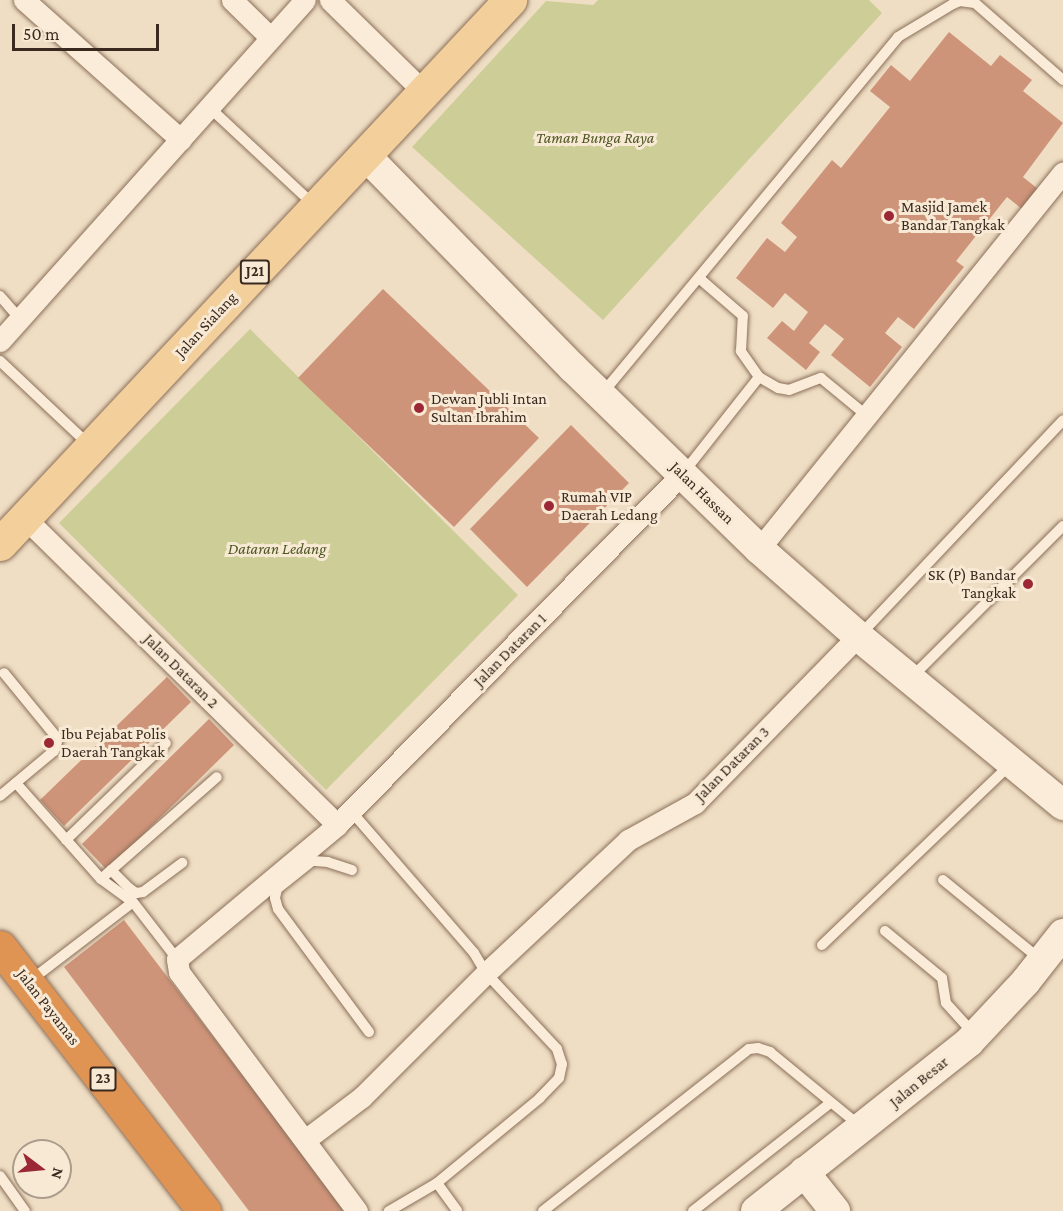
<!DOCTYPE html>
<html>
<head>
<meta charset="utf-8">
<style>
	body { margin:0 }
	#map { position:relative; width:1063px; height:1211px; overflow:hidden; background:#efdec4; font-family:"Crimson Pro",serif }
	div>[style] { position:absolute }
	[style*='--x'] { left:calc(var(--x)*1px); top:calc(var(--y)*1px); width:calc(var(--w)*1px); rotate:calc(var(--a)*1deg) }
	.green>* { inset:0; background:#cdce97 }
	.building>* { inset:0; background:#ce9479 }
	.roads { filter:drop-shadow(0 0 2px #8b6f5a) drop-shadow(0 0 2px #8b6f5a) }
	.lane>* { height:10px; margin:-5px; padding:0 5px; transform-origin:5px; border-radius:5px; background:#faecd8 }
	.street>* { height:21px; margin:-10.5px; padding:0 10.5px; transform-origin:10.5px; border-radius:10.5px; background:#faecd8 }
	.secondary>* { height:30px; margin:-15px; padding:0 15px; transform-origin:15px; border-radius:15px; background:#faecd8 }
	.primary>* { height:33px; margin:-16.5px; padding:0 16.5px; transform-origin:16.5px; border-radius:16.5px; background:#f3cf9b }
	.highway>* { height:33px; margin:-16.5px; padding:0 16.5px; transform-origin:16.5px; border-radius:16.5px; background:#e09453 }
	.dots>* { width:16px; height:16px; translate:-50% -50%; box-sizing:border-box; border:3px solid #f7e9d4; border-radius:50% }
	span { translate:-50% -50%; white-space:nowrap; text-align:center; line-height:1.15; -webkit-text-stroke:6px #f7e9d4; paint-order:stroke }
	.shield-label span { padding:2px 4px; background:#f7e9d4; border:2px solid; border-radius:4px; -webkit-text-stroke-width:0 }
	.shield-label { font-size:15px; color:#3a291e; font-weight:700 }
	.park-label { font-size:16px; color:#4f5724; font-style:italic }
	.poi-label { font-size:16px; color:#3a291e }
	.left { translate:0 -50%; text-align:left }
	.right { translate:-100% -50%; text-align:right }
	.street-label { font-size:16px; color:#3a291e }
	.north { position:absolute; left:12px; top:1139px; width:60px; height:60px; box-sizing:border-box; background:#f7e9d4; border:2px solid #ab9c8b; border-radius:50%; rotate:106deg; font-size:16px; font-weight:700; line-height:24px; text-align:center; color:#3a291e }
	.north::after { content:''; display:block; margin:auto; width:21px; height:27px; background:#9b2834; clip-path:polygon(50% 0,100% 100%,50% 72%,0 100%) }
	.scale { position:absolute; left:12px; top:24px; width:147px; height:27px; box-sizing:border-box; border:3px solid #3a291e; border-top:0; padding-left:8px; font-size:18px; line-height:21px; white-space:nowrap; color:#3a291e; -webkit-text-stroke:4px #f7e9d4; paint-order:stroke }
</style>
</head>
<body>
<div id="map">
	<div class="green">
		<i style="clip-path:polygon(598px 0,869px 0,882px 13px,603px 320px,412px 147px,546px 1px,593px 5px)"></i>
		<i style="clip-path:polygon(250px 329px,518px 595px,326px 790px,59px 523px)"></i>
	</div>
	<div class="building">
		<i style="clip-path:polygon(949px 32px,991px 66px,1000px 55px,1032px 80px,1023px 91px,1063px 123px,1023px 177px,1038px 189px,1022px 209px,1007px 197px,956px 261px,964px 267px,914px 329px,898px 317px,885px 333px,902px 347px,870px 387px,831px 355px,844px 339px,825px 324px,809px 343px,820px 352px,806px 370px,767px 338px,782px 321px,794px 331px,808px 312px,785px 293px,773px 308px,736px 278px,767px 238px,785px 252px,797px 237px,781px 223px,832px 160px,841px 168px,890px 107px,870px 91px,891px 65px,910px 81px)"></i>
		<i style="clip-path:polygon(383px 289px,539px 438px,454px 527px,298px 378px)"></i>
		<i style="clip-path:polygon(571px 425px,629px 483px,527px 587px,470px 529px)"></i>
		<i style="clip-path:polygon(167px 677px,191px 702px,64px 826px,40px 800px)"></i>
		<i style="clip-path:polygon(209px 719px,234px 745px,107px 870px,82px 844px)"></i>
		<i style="clip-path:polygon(124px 920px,346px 1211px,249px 1211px,64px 967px)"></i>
	</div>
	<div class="roads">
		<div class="lane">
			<i style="--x:210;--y:108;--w:141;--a:43"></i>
			<i style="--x:0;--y:296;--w:30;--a:49"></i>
			<i style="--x:0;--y:361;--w:122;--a:43.3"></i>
			<i style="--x:759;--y:377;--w:22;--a:30"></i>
			<i style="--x:778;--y:388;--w:11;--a:10"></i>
			<i style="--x:789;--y:390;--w:34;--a:-21"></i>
			<i style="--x:821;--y:378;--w:58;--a:39.4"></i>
			<i style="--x:601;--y:395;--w:465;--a:-50.3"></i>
			<i style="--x:898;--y:37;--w:64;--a:-31"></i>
			<i style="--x:953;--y:4;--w:8;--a:-23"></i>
			<i style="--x:960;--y:1;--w:15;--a:8"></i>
			<i style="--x:975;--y:3;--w:117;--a:41.2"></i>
			<i style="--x:684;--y:472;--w:121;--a:-51.7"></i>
			<i style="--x:759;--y:377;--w:32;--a:-125"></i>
			<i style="--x:741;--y:351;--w:35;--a:-87"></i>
			<i style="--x:743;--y:316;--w:58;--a:-139.2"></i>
			<i style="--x:859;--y:636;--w:297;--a:-46.6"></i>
			<i style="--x:911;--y:678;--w:215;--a:-45"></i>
			<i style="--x:16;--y:783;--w:128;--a:48.5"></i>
			<i style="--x:101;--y:879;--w:39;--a:36"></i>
			<i style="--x:133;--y:902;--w:72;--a:52.3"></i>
			<i style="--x:0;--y:796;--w:70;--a:-39.8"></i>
			<i style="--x:54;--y:751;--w:13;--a:-72"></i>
			<i style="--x:58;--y:739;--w:85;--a:-129.3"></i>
			<i style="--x:351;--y:811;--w:188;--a:49.1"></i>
			<i style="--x:474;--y:953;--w:23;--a:59"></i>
			<i style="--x:486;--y:973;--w:104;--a:46.9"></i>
			<i style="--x:557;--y:1049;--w:16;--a:72"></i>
			<i style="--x:562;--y:1064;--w:14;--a:102"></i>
			<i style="--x:559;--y:1078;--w:28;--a:134"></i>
			<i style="--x:540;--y:1098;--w:134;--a:140.5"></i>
			<i style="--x:437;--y:1183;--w:56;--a:149.7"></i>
			<i style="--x:66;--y:840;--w:139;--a:-44.1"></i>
			<i style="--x:111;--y:870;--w:25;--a:45"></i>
			<i style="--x:129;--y:888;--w:9;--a:36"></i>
			<i style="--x:136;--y:893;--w:7;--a:-8"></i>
			<i style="--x:143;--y:892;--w:49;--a:-36.6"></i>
			<i style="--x:352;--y:870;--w:25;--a:-162"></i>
			<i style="--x:328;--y:862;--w:16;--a:-176"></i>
			<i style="--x:312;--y:861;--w:45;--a:141.3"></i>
			<i style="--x:277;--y:889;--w:9;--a:103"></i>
			<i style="--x:275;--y:898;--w:11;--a:75"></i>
			<i style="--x:278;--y:909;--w:153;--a:53.5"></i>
			<i style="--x:101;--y:879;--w:154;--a:-41.3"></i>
			<i style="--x:943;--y:880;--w:125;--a:39.2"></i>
			<i style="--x:885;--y:931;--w:74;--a:39.5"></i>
			<i style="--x:942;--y:978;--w:25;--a:81"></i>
			<i style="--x:946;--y:1003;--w:42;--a:47.9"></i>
			<i style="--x:822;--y:945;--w:260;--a:-43.8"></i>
			<i style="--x:31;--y:980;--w:128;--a:-37.4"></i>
			<i style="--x:0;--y:1176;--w:43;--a:54.5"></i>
			<i style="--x:437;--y:1183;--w:34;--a:54"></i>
			<i style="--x:543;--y:1211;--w:262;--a:-38.2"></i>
			<i style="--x:749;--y:1049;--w:9;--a:-6"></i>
			<i style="--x:758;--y:1048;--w:13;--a:18"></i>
			<i style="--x:770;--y:1052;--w:115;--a:39.4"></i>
			<i style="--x:693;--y:1211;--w:174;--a:-38.2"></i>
		</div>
		<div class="street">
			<i style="--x:24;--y:0;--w:210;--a:41.7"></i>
			<i style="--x:232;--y:0;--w:54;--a:44.3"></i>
			<i style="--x:330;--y:0;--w:132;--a:44.4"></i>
			<i style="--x:0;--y:341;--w:457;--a:-48.2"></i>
			<i style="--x:25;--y:518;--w:438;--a:44.5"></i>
			<i style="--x:759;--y:549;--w:484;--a:-51.1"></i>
			<i style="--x:305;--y:1140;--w:71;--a:-37"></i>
			<i style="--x:362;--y:1097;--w:175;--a:-45"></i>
			<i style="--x:486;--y:973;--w:195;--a:-43.1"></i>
			<i style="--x:628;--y:840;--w:77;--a:-28.9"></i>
			<i style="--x:695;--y:803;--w:233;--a:-45.7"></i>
			<i style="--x:357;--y:1211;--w:298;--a:-126.7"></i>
			<i style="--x:179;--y:972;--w:13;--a:-99"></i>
			<i style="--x:177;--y:959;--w:209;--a:-39.9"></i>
			<i style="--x:337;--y:825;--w:492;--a:-45.5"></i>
		</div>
		<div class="secondary">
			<i style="--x:365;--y:155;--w:298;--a:45.7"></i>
			<i style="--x:573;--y:368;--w:260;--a:44.2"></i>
			<i style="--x:759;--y:549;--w:132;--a:41.3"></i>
			<i style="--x:858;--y:636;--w:266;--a:39.5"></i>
			<i style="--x:804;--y:1172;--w:50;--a:51.5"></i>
			<i style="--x:756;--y:1211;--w:272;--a:-38.4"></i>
			<i style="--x:969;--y:1042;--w:83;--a:-46.9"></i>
			<i style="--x:1026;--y:981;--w:60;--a:-51.8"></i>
		</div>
		<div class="primary">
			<i style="--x:0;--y:544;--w:746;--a:-46.85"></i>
		</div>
		<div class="highway">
			<i style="--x:0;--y:947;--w:334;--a:52.3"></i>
		</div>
	</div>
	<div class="dots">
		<i style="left:889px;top:216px;background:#9b2834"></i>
		<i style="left:419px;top:408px;background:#9b2834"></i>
		<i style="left:549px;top:506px;background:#9b2834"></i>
		<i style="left:1028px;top:584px;background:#9b2834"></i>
		<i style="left:49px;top:743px;background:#9b2834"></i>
	</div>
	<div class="shield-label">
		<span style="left:255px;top:272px">J21</span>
		<span style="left:103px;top:1079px">23</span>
	</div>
	<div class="park-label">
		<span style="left:595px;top:138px">Taman Bunga Raya</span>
		<span style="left:277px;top:549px">Dataran Ledang</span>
	</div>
	<div class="poi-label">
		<span class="left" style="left:901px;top:216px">Masjid Jamek<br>Bandar Tangkak</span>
		<span class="left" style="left:431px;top:408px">Dewan Jubli Intan<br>Sultan Ibrahim</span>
		<span class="left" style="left:561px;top:506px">Rumah VIP<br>Daerah Ledang</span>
		<span class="right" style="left:1016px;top:584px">SK (P) Bandar<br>Tangkak</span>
		<span class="left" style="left:61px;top:743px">Ibu Pejabat Polis<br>Daerah Tangkak</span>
	</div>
	<div class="street-label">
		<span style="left:206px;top:325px;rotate:-47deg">Jalan Sialang</span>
		<span style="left:702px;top:493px;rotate:44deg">Jalan Hassan</span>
		<span style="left:510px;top:650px;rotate:-45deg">Jalan Dataran 1</span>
		<span style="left:181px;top:671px;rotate:45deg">Jalan Dataran 2</span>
		<span style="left:732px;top:764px;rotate:-45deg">Jalan Dataran 3</span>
		<span style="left:48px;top:1007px;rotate:52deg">Jalan Payamas</span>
		<span style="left:919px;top:1082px;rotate:-39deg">Jalan Besar</span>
	</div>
	<div class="north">N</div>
	<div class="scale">50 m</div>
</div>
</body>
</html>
